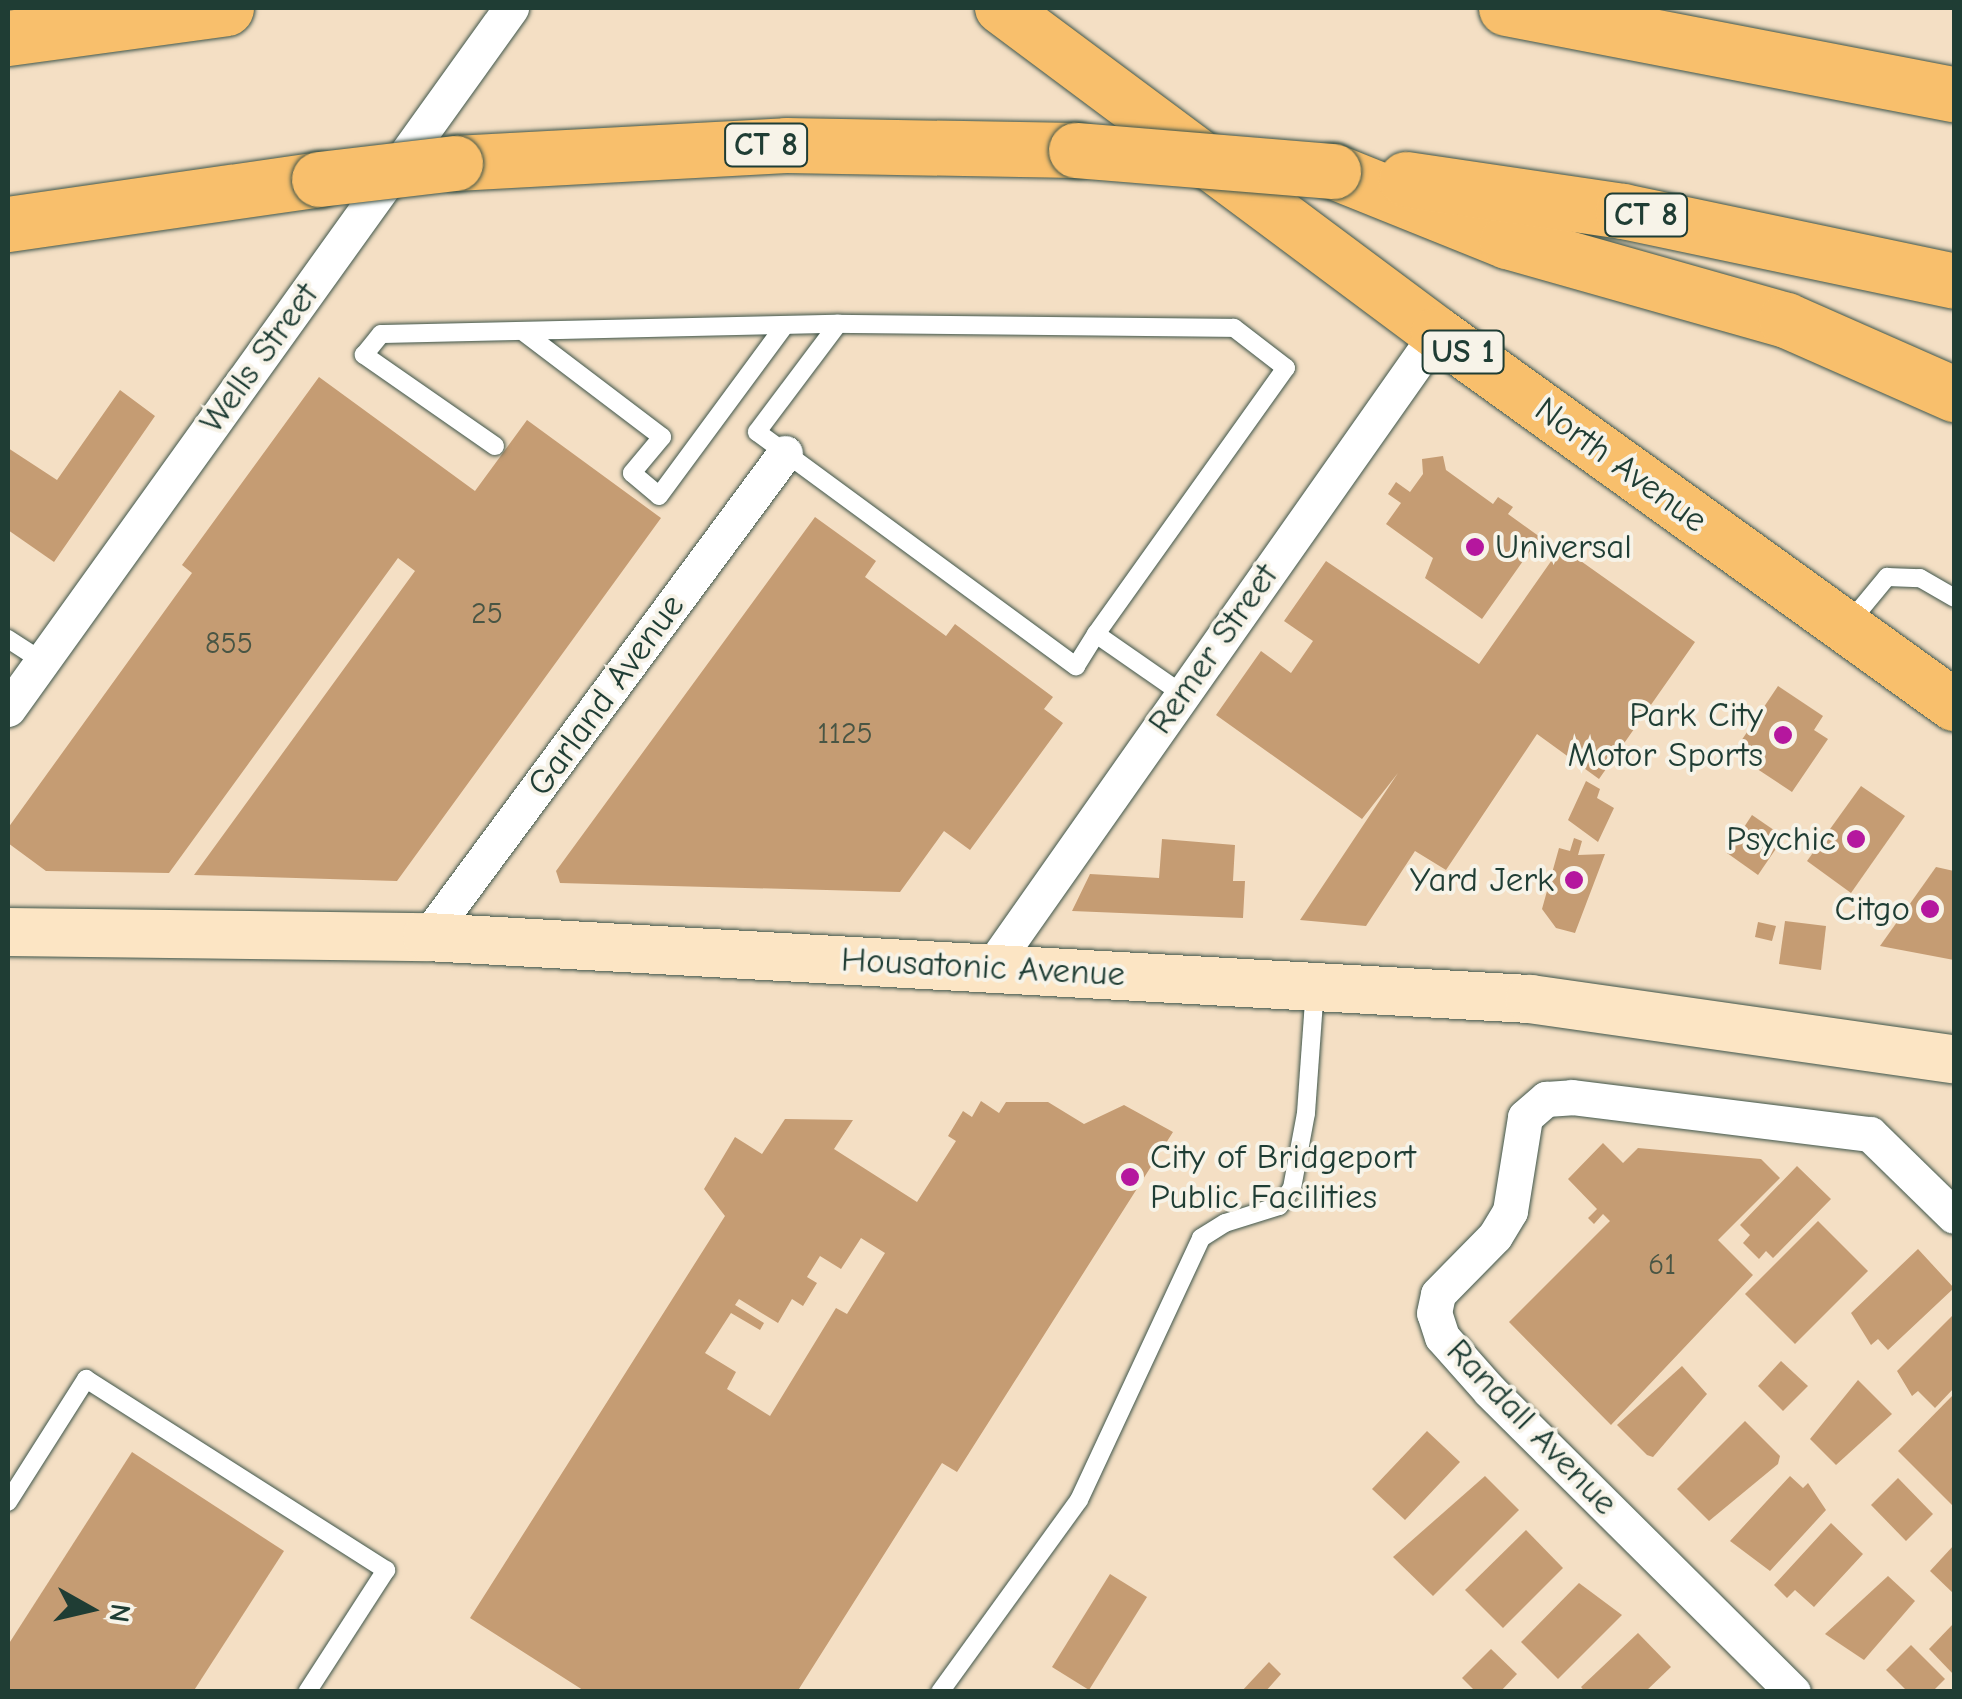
<!DOCTYPE html>
<html>
<head>
<meta charset="utf-8">
<style>
	body { margin:0 }
	#map { position:relative; width:1962px; height:1699px; overflow:hidden; background:#f4dfc4; font-family:"Comic Neue",sans-serif }
	div>[style] { position:absolute }
	[style*='--x'] { left:calc(var(--x)*1px); top:calc(var(--y)*1px); width:calc(var(--w)*1px); rotate:calc(var(--a)*1deg) }
	.building>* { inset:0; background:#c59c73 }
	.roads { filter:drop-shadow(0 0 2px #3f554a) drop-shadow(0 0 2px #3f554a) }
	.lane>* { height:18px; margin:-9px; padding:0 9px; transform-origin:9px; border-radius:9px; background:#fff }
	.street>* { height:35px; margin:-17.5px; padding:0 17.5px; transform-origin:17.5px; border-radius:17.5px; background:#fff }
	.secondary>* { height:48px; margin:-24px; padding:0 24px; transform-origin:24px; border-radius:24px; background:#fce5c4 }
	.primary>* { height:52px; margin:-26px; padding:0 26px; transform-origin:26px; border-radius:26px; background:#f8bf6c }
	.highway>* { height:55px; margin:-27.5px; padding:0 27.5px; transform-origin:27.5px; border-radius:27.5px; background:#f8bf6c }
	.bridges { filter:drop-shadow(0 0 2px #3f554a) drop-shadow(0 0 2px #3f554a) }
	.highway-bridge>* { height:55px; margin:-27.5px; padding:0 27.5px; transform-origin:27.5px; border-radius:27.5px; background:#f8bf6c }
	.dots>* { width:28px; height:28px; translate:-50% -50%; box-sizing:border-box; border:5px solid #f7f3e8; border-radius:50% }
	span { translate:-50% -50%; white-space:nowrap; text-align:center; line-height:1.15; -webkit-text-stroke:8px #f7f3e8; paint-order:stroke }
	.number-label { font-size:30px; color:#485544 }
	.number-label span { -webkit-text-stroke-width:0 }
	.shield-label span { padding:2px 8px; background:#f7f3e8; border:2px solid; border-radius:8px; -webkit-text-stroke-width:0 }
	.shield-label { font-size:32px; color:#1f3d34; font-weight:700 }
	.street-label { font-size:35px; color:#1f3d34 }
	.poi-label { font-size:35px; color:#1f3d34 }
	.left { translate:0 -50%; text-align:left }
	.right { translate:-100% -50%; text-align:right }
	.frame { position:absolute; inset:0; border:10px solid #1f3d34; pointer-events:none }
	.north { position:absolute; left:40px; top:1559px; width:100px; height:100px; -webkit-text-stroke:8px #f7f3e8; paint-order:stroke; rotate:98deg; font-size:28px; font-weight:700; line-height:40px; text-align:center; color:#1f3d34 }
	.north::after { content:''; display:block; margin:auto; width:35px; height:45px; background:#1f3d34; clip-path:polygon(50% 0,100% 100%,50% 72%,0 100%) }
</style>
</head>
<body>
<div id="map">
	<div class="building">
		<i style="clip-path:polygon(319px 377px,475px 491px,527px 420px,661px 518px,397px 881px,194px 875px,415px 571px,398px 558px,169px 873px,46px 871px,8px 843px,8px 828px,192px 573px,182px 565px)"></i>
		<i style="clip-path:polygon(120px 390px,155px 416px,54px 562px,8px 530px,8px 448px,57px 480px)"></i>
		<i style="clip-path:polygon(1443px 456px,1446px 470px,1493px 504px,1498px 497px,1513px 507px,1508px 514px,1540px 537px,1482px 619px,1425px 578px,1433px 558px,1386px 524px,1401px 503px,1388px 494px,1396px 482px,1410px 492px,1423px 474px,1422px 459px)"></i>
		<i style="clip-path:polygon(815px 517px,876px 561px,865px 577px,946px 636px,955px 624px,1053px 697px,1044px 709px,1063px 723px,970px 850px,944px 831px,900px 892px,560px 883px,556px 871px)"></i>
		<i style="clip-path:polygon(1561px 547px,1695px 642px,1599px 779px,1537px 734px,1446px 870px,1415px 851px,1366px 926px,1300px 920px,1398px 773px,1362px 819px,1216px 715px,1261px 651px,1291px 673px,1313px 641px,1284px 621px,1326px 561px,1479px 664px)"></i>
		<i style="clip-path:polygon(1778px 686px,1823px 716px,1814px 730px,1828px 739px,1792px 792px,1733px 753px)"></i>
		<i style="clip-path:polygon(1586px 781px,1600px 789px,1597px 798px,1614px 808px,1598px 842px,1568px 820px)"></i>
		<i style="clip-path:polygon(1861px 786px,1905px 816px,1851px 893px,1807px 861px)"></i>
		<i style="clip-path:polygon(1752px 815px,1784px 837px,1758px 875px,1727px 853px)"></i>
		<i style="clip-path:polygon(1574px 838px,1582px 841px,1578px 855px,1605px 854px,1575px 933px,1556px 928px,1542px 909px,1559px 848px,1570px 851px)"></i>
		<i style="clip-path:polygon(1162px 839px,1235px 845px,1233px 881px,1245px 881px,1243px 918px,1072px 911px,1090px 874px,1159px 878px)"></i>
		<i style="clip-path:polygon(1936px 867px,1954px 871px,1954px 960px,1880px 946px)"></i>
		<i style="clip-path:polygon(1785px 921px,1826px 926px,1821px 970px,1779px 964px)"></i>
		<i style="clip-path:polygon(1758px 922px,1776px 926px,1772px 941px,1755px 937px)"></i>
		<i style="clip-path:polygon(evenodd,981px 1101px,999px 1113px,1006px 1102px,1048px 1102px,1084px 1124px,1124px 1105px,1173px 1132px,957px 1472px,942px 1463px,797px 1692px,586px 1692px,470px 1618px,725px 1216px,704px 1189px,735px 1137px,762px 1154px,785px 1119px,853px 1120px,834px 1149px,917px 1202px,956px 1141px,948px 1136px,963px 1111px,972px 1117px,981px 1101px,861px 1238px,885px 1253px,847px 1314px,836px 1308px,770px 1416px,727px 1389px,736px 1372px,705px 1353px,731px 1313px,760px 1330px,764px 1323px,735px 1305px,739px 1299px,778px 1323px,792px 1299px,803px 1306px,817px 1283px,807px 1277px,820px 1256px,841px 1269px,861px 1238px)"></i>
		<i style="clip-path:polygon(1603px 1143px,1623px 1163px,1638px 1148px,1761px 1159px,1780px 1178px,1718px 1240px,1753px 1275px,1611px 1425px,1509px 1322px,1610px 1221px,1603px 1214px,1594px 1224px,1588px 1218px,1597px 1209px,1568px 1179px)"></i>
		<i style="clip-path:polygon(1797px 1166px,1831px 1199px,1773px 1258px,1766px 1251px,1759px 1259px,1743px 1243px,1750px 1235px,1740px 1225px)"></i>
		<i style="clip-path:polygon(1818px 1221px,1868px 1271px,1795px 1344px,1745px 1294px)"></i>
		<i style="clip-path:polygon(1918px 1249px,1954px 1288px,1888px 1350px,1878px 1339px,1871px 1345px,1851px 1313px)"></i>
		<i style="clip-path:polygon(1954px 1314px,1954px 1388px,1935px 1408px,1918px 1391px,1912px 1396px,1897px 1371px)"></i>
		<i style="clip-path:polygon(1781px 1361px,1808px 1386px,1783px 1411px,1758px 1386px)"></i>
		<i style="clip-path:polygon(1682px 1366px,1707px 1394px,1653px 1457px,1647px 1455px,1617px 1425px)"></i>
		<i style="clip-path:polygon(1858px 1380px,1892px 1414px,1836px 1465px,1810px 1439px)"></i>
		<i style="clip-path:polygon(1954px 1394px,1954px 1507px,1898px 1451px)"></i>
		<i style="clip-path:polygon(1745px 1421px,1780px 1456px,1778px 1464px,1709px 1521px,1677px 1489px)"></i>
		<i style="clip-path:polygon(1427px 1431px,1460px 1462px,1405px 1520px,1372px 1489px)"></i>
		<i style="clip-path:polygon(132px 1452px,284px 1551px,193px 1692px,8px 1692px,8px 1645px)"></i>
		<i style="clip-path:polygon(1485px 1476px,1519px 1510px,1433px 1596px,1393px 1557px)"></i>
		<i style="clip-path:polygon(1790px 1476px,1803px 1488px,1808px 1483px,1826px 1510px,1770px 1571px,1730px 1541px)"></i>
		<i style="clip-path:polygon(1898px 1478px,1933px 1514px,1906px 1541px,1871px 1505px)"></i>
		<i style="clip-path:polygon(1831px 1523px,1863px 1554px,1814px 1607px,1795px 1590px,1787px 1598px,1774px 1585px)"></i>
		<i style="clip-path:polygon(1526px 1530px,1563px 1568px,1503px 1628px,1465px 1590px)"></i>
		<i style="clip-path:polygon(1954px 1545px,1954px 1594px,1930px 1571px)"></i>
		<i style="clip-path:polygon(1110px 1574px,1147px 1597px,1089px 1690px,1052px 1667px)"></i>
		<i style="clip-path:polygon(1888px 1576px,1915px 1601px,1864px 1660px,1825px 1634px)"></i>
		<i style="clip-path:polygon(1579px 1583px,1622px 1615px,1558px 1679px,1521px 1642px)"></i>
		<i style="clip-path:polygon(1954px 1623px,1954px 1675px,1929px 1649px)"></i>
		<i style="clip-path:polygon(1638px 1633px,1671px 1667px,1645px 1692px,1585px 1692px,1581px 1687px)"></i>
		<i style="clip-path:polygon(1911px 1645px,1945px 1679px,1932px 1692px,1908px 1692px,1886px 1670px)"></i>
		<i style="clip-path:polygon(1491px 1649px,1517px 1674px,1500px 1692px,1476px 1692px,1462px 1678px)"></i>
		<i style="clip-path:polygon(1269px 1662px,1281px 1674px,1265px 1692px,1241px 1692px)"></i>
	</div>
	<div class="roads">
		<div class="lane">
			<i style="--x:525;--y:333;--w:172;--a:37.2"></i>
			<i style="--x:662;--y:437;--w:47;--a:129.8"></i>
			<i style="--x:632;--y:473;--w:35;--a:40"></i>
			<i style="--x:659;--y:496;--w:212;--a:-53.6"></i>
			<i style="--x:495;--y:446;--w:160;--a:-145.2"></i>
			<i style="--x:364;--y:355;--w:27;--a:-51"></i>
			<i style="--x:381;--y:334;--w:457;--a:-1.3"></i>
			<i style="--x:1849;--y:623;--w:60;--a:-50.4"></i>
			<i style="--x:1887;--y:577;--w:33;--a:2"></i>
			<i style="--x:1920;--y:578;--w:39;--a:30"></i>
			<i style="--x:1096;--y:634;--w:327;--a:-54.5"></i>
			<i style="--x:1286;--y:368;--w:66;--a:-142.4"></i>
			<i style="--x:1234;--y:328;--w:396;--a:-179.4"></i>
			<i style="--x:838;--y:324;--w:135;--a:126.9"></i>
			<i style="--x:757;--y:432;--w:396;--a:36.3"></i>
			<i style="--x:1076;--y:666;--w:38;--a:-58"></i>
			<i style="--x:1096;--y:634;--w:103;--a:34.8"></i>
			<i style="--x:8;--y:639;--w:40;--a:32.9"></i>
			<i style="--x:8;--y:1502;--w:146;--a:-57.6"></i>
			<i style="--x:86;--y:1379;--w:356;--a:32.5"></i>
			<i style="--x:386;--y:1570;--w:145;--a:122.9"></i>
			<i style="--x:940;--y:1692;--w:237;--a:-54.1"></i>
			<i style="--x:1079;--y:1500;--w:289;--a:-65"></i>
			<i style="--x:1201;--y:1238;--w:28;--a:-32"></i>
			<i style="--x:1225;--y:1223;--w:57;--a:-17.5"></i>
			<i style="--x:1279;--y:1206;--w:22;--a:-54"></i>
			<i style="--x:1292;--y:1188;--w:76;--a:-79.4"></i>
			<i style="--x:1306;--y:1113;--w:125;--a:-85.9"></i>
		</div>
		<div class="street">
			<i style="--x:8;--y:709;--w:863;--a:-54.34"></i>
			<i style="--x:427;--y:937;--w:602;--a:-53.51"></i>
			<i style="--x:992;--y:966;--w:774;--a:-54.89"></i>
			<i style="--x:1793;--y:1692;--w:427;--a:-135.2"></i>
			<i style="--x:1490;--y:1391;--w:72;--a:-131.6"></i>
			<i style="--x:1442;--y:1337;--w:25;--a:-108"></i>
			<i style="--x:1434;--y:1313;--w:19;--a:-78"></i>
			<i style="--x:1438;--y:1294;--w:81;--a:-45.5"></i>
			<i style="--x:1495;--y:1236;--w:29;--a:-59"></i>
			<i style="--x:1510;--y:1211;--w:95;--a:-80.9"></i>
			<i style="--x:1525;--y:1117;--w:28;--a:-41"></i>
			<i style="--x:1546;--y:1099;--w:26;--a:-4"></i>
			<i style="--x:1572;--y:1097;--w:300;--a:7.1"></i>
			<i style="--x:1870;--y:1134;--w:117;--a:44.3"></i>
		</div>
		<div class="secondary">
			<i style="--x:8;--y:932;--w:419;--a:0.7"></i>
			<i style="--x:427;--y:937;--w:1105;--a:3.22"></i>
			<i style="--x:1530;--y:999;--w:428;--a:8.1"></i>
		</div>
		<div class="primary">
			<i style="--x:1001;--y:8;--w:544;--a:36.7"></i>
			<i style="--x:1437;--y:333;--w:637;--a:35.74"></i>
		</div>
		<div class="highway">
			<i style="--x:1506;--y:8;--w:456;--a:10.9"></i>
			<i style="--x:8;--y:38;--w:220;--a:-7.8"></i>
			<i style="--x:455;--y:163;--w:331;--a:-3.1"></i>
			<i style="--x:786;--y:145;--w:290;--a:1"></i>
			<i style="--x:1333;--y:171;--w:188;--a:21.9"></i>
			<i style="--x:1507;--y:241;--w:290;--a:15.8"></i>
			<i style="--x:1786;--y:320;--w:184;--a:23.8"></i>
			<i style="--x:1406;--y:179;--w:219;--a:8.4"></i>
			<i style="--x:1623;--y:211;--w:338;--a:11.9"></i>
			<i style="--x:8;--y:224;--w:314;--a:-8.2"></i>
		</div>
	</div>
	<div class="bridges">
		<div class="highway-bridge">
			<i style="--x:1076;--y:150;--w:258;--a:4.7"></i>
			<i style="--x:319;--y:179;--w:137;--a:-6.7"></i>
		</div>
	</div>
	<div class="dots">
		<i style="left:1475px;top:547px;background:#b5179e"></i>
		<i style="left:1783px;top:735px;background:#b5179e"></i>
		<i style="left:1856px;top:839px;background:#b5179e"></i>
		<i style="left:1574px;top:880px;background:#b5179e"></i>
		<i style="left:1930px;top:909px;background:#b5179e"></i>
		<i style="left:1130px;top:1177px;background:#b5179e"></i>
	</div>
	<div class="number-label">
		<span style="left:487px;top:614px">25</span>
		<span style="left:229px;top:644px">855</span>
		<span style="left:845px;top:734px">1125</span>
		<span style="left:1662px;top:1265px">61</span>
	</div>
	<div class="shield-label">
		<span style="left:766px;top:145px">CT 8</span>
		<span style="left:1646px;top:215px">CT 8</span>
		<span style="left:1463px;top:352px">US 1</span>
	</div>
	<div class="street-label">
		<span style="left:259px;top:358px;rotate:-54deg">Wells Street</span>
		<span style="left:1621px;top:465px;rotate:36deg">North Avenue</span>
		<span style="left:1213px;top:649px;rotate:-55deg">Remer Street</span>
		<span style="left:606px;top:695px;rotate:-54deg">Garland Avenue</span>
		<span style="left:983px;top:967px;rotate:3deg">Housatonic Avenue</span>
		<span style="left:1532px;top:1427px;rotate:46deg">Randall Avenue</span>
	</div>
	<div class="poi-label">
		<span class="left" style="left:1495px;top:547px">Universal</span>
		<span class="right" style="left:1763px;top:735px">Park City<br>Motor Sports</span>
		<span class="right" style="left:1836px;top:839px">Psychic</span>
		<span class="right" style="left:1554px;top:880px">Yard Jerk</span>
		<span class="right" style="left:1910px;top:909px">Citgo</span>
		<span class="left" style="left:1150px;top:1177px">City of Bridgeport<br>Public Facilities</span>
	</div>
	<div class="frame"></div>
	<div class="north">N</div>
</div>
</body>
</html>
